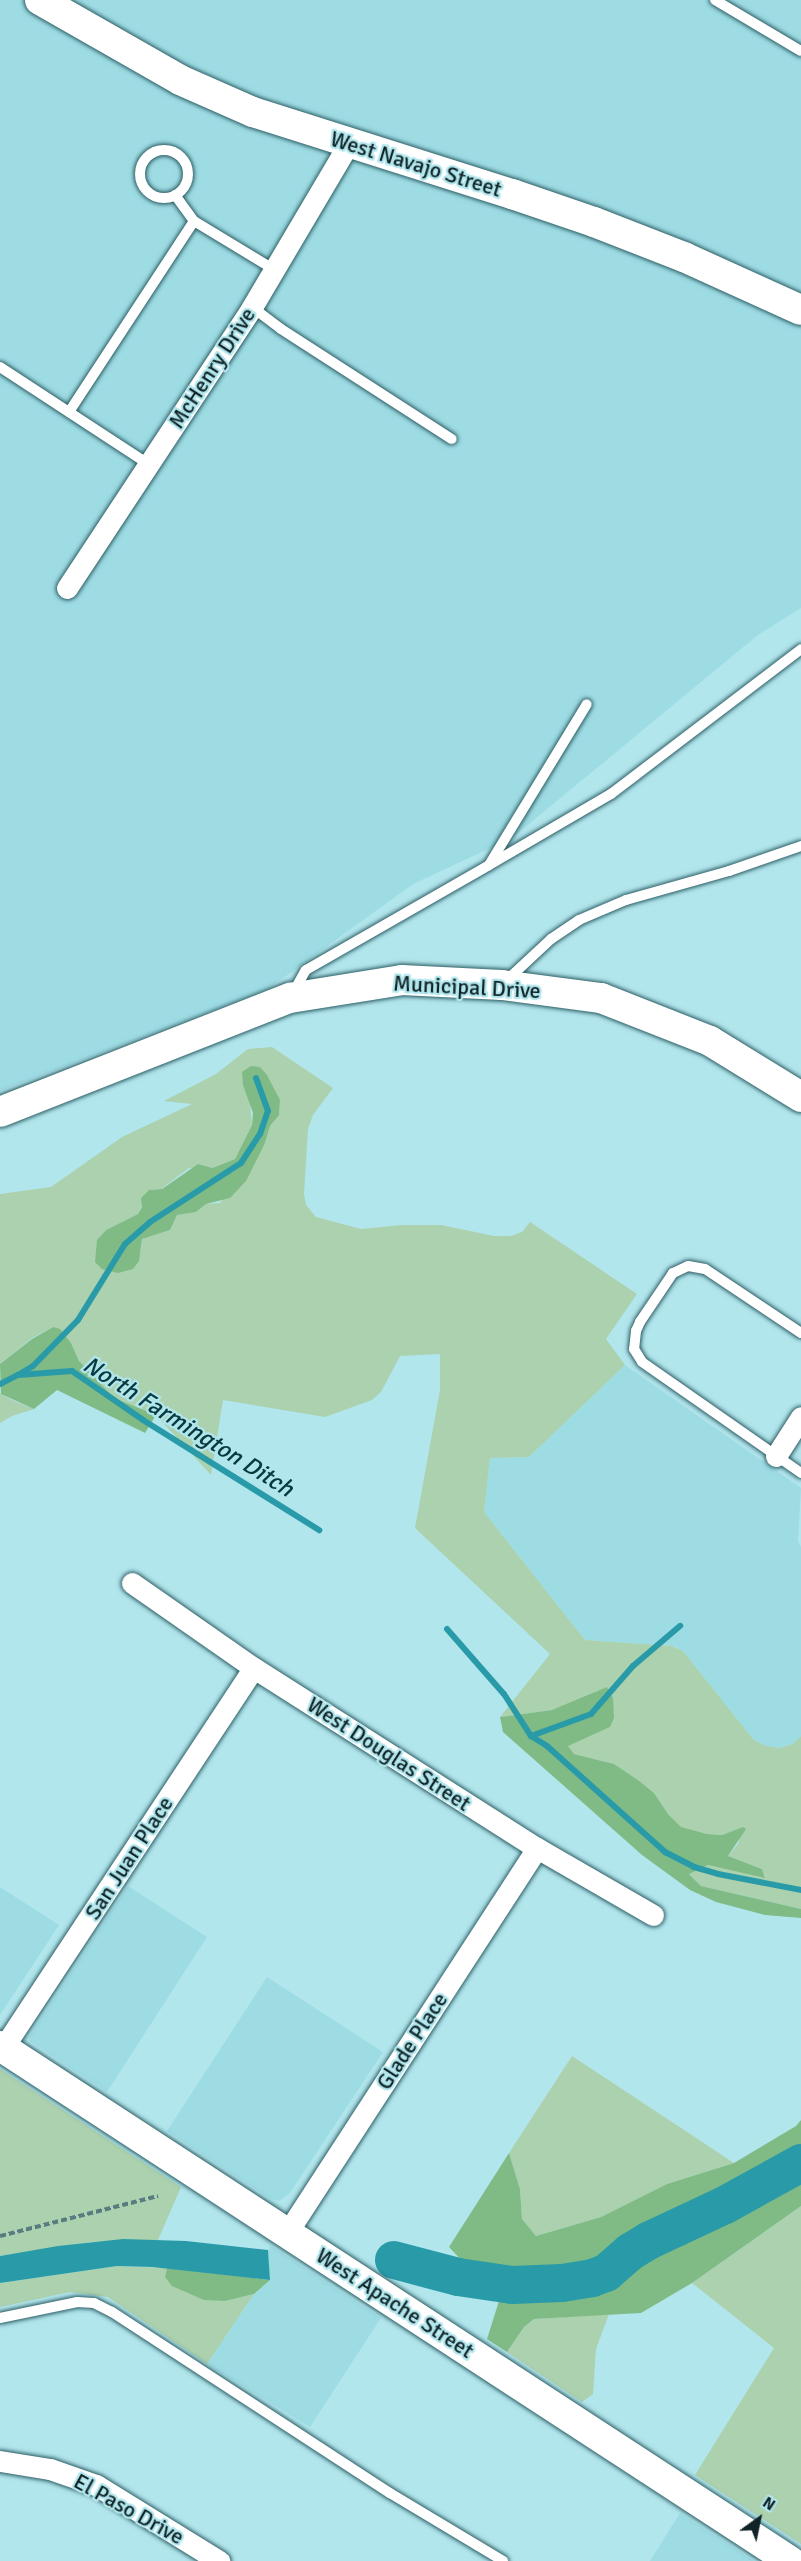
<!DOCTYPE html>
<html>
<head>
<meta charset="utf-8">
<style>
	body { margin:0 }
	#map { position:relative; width:801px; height:2561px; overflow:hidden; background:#b2e6ed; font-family:Signika,sans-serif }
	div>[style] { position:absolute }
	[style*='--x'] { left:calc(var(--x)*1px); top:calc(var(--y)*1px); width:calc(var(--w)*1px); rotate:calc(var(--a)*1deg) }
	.built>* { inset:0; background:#9edce4 }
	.green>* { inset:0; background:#acd1ae }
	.forest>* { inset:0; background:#80bb85 }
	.water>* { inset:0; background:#299ba8 }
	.stream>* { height:6px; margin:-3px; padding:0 3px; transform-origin:3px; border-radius:3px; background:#299ba8 }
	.river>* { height:38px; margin:-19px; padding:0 19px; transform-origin:19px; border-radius:19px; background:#299ba8 }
	.path>* { height:4px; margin-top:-2px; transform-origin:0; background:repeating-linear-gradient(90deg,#597c80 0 6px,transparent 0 9px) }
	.roads { filter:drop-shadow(0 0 2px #2d5e65) drop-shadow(0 0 2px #2d5e65) }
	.lane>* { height:10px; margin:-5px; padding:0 5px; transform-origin:5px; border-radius:5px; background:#fff }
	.lane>.ring { margin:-5px; padding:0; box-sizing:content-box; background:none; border:10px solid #fff; border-radius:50% }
	.street>* { height:21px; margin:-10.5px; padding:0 10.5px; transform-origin:10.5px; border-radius:10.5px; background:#fff }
	.secondary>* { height:30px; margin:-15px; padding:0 15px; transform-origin:15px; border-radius:15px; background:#fff }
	span { translate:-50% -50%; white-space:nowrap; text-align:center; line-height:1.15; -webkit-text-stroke:4.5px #b2e6ed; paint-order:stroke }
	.street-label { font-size:22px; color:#102427 }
	.water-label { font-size:24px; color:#063a40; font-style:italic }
	.north { position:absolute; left:729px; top:2489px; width:60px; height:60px; -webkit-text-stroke:4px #b2e6ed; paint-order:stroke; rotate:33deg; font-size:16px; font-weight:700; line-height:24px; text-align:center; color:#102427 }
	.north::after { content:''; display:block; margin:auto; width:21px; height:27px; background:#102427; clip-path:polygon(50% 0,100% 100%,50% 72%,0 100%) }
</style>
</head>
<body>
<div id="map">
	<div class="built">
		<i style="clip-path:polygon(0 0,801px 0,801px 608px,758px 635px,512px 838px,413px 884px,268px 989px,0 1091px)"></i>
		<i style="clip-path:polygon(625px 1365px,801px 1488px,798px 1541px,801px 1547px,801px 1736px,793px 1744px,779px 1748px,763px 1745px,753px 1739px,683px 1651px,673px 1646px,585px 1640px,484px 1512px,490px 1458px,529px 1457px)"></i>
		<i style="clip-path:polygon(128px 1886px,207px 1937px,107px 2092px,30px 2041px,29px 2037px)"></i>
		<i style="clip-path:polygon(0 1887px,59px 1925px,0 2015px)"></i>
		<i style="clip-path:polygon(267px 1977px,383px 2052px,290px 2193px,279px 2201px,271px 2199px,167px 2131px)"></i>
		<i style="clip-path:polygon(271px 2246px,381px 2318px,310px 2427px,207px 2364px,254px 2294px,270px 2280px,268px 2250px)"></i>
		<i style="clip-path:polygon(680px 2513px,754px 2561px,650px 2561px)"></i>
	</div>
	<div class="green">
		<i style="clip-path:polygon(evenodd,272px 1047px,333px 1088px,313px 1115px,308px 1129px,304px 1194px,306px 1205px,316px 1217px,361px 1229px,401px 1225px,441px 1225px,494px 1236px,511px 1236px,522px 1232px,530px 1222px,637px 1294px,606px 1339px,625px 1365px,529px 1457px,490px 1458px,484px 1512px,585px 1640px,672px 1646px,683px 1651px,753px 1739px,763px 1745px,779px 1748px,793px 1744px,801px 1736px,801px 1909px,701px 1886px,689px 1874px,708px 1865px,765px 1877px,762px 1869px,728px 1856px,738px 1844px,743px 1827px,722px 1835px,707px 1834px,680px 1827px,668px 1814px,654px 1793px,638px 1780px,614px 1764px,574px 1754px,567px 1746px,610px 1727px,598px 1690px,588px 1697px,552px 1710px,500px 1717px,550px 1654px,415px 1528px,440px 1390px,440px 1354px,400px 1356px,381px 1392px,372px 1400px,325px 1417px,223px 1400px,211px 1475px,156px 1415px,114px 1398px,93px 1379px,79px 1361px,71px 1343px,53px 1327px,32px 1338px,0 1364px,0 1194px,51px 1187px,122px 1137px,192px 1104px,164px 1101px,216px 1074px,248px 1049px,272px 1047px,243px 1085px,280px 1100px,279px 1114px,270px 1126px,265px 1143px,220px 1203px,206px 1204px,196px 1212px,177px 1215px,170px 1230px,142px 1239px,141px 1250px,97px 1240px,106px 1230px,138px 1214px,149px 1190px,161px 1189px,189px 1168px,211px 1168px,235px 1159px,252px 1125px,250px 1102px,243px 1085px)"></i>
		<i style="clip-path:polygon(0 1393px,12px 1400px,34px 1409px,12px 1416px,0 1423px)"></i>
		<i style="clip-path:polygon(572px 2056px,734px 2163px,667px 2184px,601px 2217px,536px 2236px,522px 2219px,520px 2189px,509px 2153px)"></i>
		<i style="clip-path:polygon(0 2069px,181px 2187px,158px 2240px,91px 2242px,0 2256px)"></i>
		<i style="clip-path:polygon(801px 2206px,801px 2544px,695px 2475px,774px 2348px,692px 2283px)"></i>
		<i style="clip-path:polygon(117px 2266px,167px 2268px,165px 2277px,225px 2301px,254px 2294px,207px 2364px,108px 2297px,70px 2292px,0 2307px,0 2283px)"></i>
		<i style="clip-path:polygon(609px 2314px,596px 2349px,593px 2394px,582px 2402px,507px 2352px,524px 2327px,534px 2319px)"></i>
	</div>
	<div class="forest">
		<i style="clip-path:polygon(251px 1066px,260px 1067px,267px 1075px,280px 1100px,279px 1115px,270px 1126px,265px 1143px,246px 1181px,230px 1198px,206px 1204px,196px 1212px,177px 1215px,170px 1230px,142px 1239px,139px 1261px,133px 1269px,118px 1273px,102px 1269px,95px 1262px,97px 1240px,106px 1230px,138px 1214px,142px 1207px,141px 1198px,149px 1190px,162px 1189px,198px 1164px,212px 1168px,235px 1159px,252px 1125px,253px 1113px,243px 1085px,242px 1072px)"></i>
		<i style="clip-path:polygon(53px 1327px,60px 1329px,71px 1343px,79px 1361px,114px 1398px,156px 1415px,145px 1433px,57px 1390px,34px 1409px,1px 1394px,0 1364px,32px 1339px)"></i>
		<i style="clip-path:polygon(607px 1687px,613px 1698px,614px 1718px,610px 1727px,568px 1746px,574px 1754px,614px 1764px,638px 1780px,654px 1793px,668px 1814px,681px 1827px,707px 1834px,722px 1835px,743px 1827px,746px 1829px,728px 1856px,762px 1869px,765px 1878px,708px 1865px,689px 1874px,701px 1886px,801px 1909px,801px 1918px,765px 1915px,716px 1902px,690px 1890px,642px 1855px,503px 1732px,500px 1717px,552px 1710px)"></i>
		<i style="clip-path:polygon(801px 2120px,801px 2158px,736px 2193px,657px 2224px,590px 2267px,508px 2269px,465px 2264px,449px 2247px,509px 2153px,520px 2189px,522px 2219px,536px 2236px,601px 2217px,667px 2184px,734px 2163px,796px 2126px)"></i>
		<i style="clip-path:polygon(801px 2168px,801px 2206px,692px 2283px,641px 2313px,534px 2319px,524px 2327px,507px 2352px,487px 2339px,499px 2301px,488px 2289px,553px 2294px,603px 2287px,643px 2249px,701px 2224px)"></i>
		<i style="clip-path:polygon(167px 2268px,270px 2280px,254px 2294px,225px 2301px,204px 2300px,172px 2286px,165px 2277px)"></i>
	</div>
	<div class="water">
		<i style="clip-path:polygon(123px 2239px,186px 2241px,268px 2250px,270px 2280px,152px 2267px,117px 2266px,0 2283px,0 2256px,58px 2246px)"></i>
	</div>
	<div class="stream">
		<i style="--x:18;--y:1375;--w:17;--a:-31"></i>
		<i style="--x:33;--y:1366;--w:64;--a:-45.6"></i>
		<i style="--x:78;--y:1320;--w:89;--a:-58.3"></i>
		<i style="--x:125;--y:1244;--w:33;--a:-41"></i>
		<i style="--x:150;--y:1222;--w:108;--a:-33"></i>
		<i style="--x:241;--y:1163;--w:35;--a:-57"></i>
		<i style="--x:260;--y:1134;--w:24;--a:-71"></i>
		<i style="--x:268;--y:1111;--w:35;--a:-110"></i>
		<i style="--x:0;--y:1384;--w:20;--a:-27"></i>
		<i style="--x:18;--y:1375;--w:54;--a:-4.2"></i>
		<i style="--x:72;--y:1371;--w:86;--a:34.6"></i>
		<i style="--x:143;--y:1420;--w:208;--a:32"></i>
		<i style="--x:447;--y:1629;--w:86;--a:48.8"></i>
		<i style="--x:504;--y:1694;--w:50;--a:57.3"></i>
		<i style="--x:531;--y:1736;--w:19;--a:32"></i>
		<i style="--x:547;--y:1746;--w:159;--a:41.9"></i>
		<i style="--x:665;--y:1852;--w:33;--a:27"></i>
		<i style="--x:694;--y:1867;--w:25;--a:16"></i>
		<i style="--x:718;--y:1874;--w:85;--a:10.9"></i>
		<i style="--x:531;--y:1736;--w:64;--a:-20.1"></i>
		<i style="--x:591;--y:1714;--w:64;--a:-48.8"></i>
		<i style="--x:633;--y:1666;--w:62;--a:-40.4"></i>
	</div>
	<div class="river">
		<i style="--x:394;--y:2260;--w:66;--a:14.9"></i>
		<i style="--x:458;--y:2277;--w:55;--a:8.4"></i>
		<i style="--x:512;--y:2285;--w:50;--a:-2.3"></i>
		<i style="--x:562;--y:2283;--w:30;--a:-9"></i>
		<i style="--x:592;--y:2278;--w:15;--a:-20"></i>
		<i style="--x:606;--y:2273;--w:32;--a:-41"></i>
		<i style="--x:630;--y:2252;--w:21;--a:-31"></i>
		<i style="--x:648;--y:2241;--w:85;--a:-25.1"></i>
		<i style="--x:725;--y:2205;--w:87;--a:-28.9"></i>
	</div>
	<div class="path">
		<i style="--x:0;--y:2236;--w:163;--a:-14.2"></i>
	</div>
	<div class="roads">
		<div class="lane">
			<i style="--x:715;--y:0;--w:100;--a:30.7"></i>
			<i class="ring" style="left:140px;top:150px;width:38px;height:38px"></i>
			<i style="--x:175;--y:195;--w:32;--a:54"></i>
			<i style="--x:194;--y:221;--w:95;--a:31.2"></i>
			<i style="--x:252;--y:307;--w:36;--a:37"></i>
			<i style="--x:281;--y:329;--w:203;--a:32.8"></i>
			<i style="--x:0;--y:367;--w:179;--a:33.2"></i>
			<i style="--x:69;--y:412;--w:228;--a:-56.8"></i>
			<i style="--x:491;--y:864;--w:139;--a:-30.3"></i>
			<i style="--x:611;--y:794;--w:239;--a:-37.3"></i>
			<i style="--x:507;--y:980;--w:60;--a:-43"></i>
			<i style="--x:551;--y:939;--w:34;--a:-34"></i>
			<i style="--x:579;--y:920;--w:51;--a:-23.1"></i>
			<i style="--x:626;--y:900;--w:107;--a:-15.7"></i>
			<i style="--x:729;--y:871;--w:76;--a:-19.1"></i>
			<i style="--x:293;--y:993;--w:26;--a:-61"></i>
			<i style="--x:306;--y:970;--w:211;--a:-29.8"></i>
			<i style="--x:489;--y:865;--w:188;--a:-58.7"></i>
			<i style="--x:801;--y:1333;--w:115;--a:-146.3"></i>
			<i style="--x:705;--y:1269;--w:17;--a:-170"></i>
			<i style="--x:688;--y:1266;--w:17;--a:155"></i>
			<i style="--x:673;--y:1273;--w:59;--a:124"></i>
			<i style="--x:640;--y:1322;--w:10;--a:114"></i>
			<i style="--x:636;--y:1331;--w:18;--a:96"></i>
			<i style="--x:634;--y:1349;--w:15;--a:58"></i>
			<i style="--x:642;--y:1362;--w:194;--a:34.9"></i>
			<i style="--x:0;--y:2318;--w:79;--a:-11.7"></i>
			<i style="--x:77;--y:2302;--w:17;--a:3"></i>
			<i style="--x:94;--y:2303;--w:20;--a:27"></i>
			<i style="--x:112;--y:2312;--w:332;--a:33.1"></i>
			<i style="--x:390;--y:2493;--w:132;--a:31"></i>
		</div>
		<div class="street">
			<i style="--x:67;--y:588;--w:336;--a:-56.6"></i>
			<i style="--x:252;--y:307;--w:191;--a:-59.4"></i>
			<i style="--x:776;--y:1456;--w:46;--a:-57.3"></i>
			<i style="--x:132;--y:1583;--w:149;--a:34.9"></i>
			<i style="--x:254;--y:1668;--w:335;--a:32.5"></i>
			<i style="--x:537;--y:1848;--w:134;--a:30"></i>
			<i style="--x:3;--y:2048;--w:455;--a:-56.6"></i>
			<i style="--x:287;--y:2233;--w:459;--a:-57"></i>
			<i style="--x:0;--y:2461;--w:51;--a:9.1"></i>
			<i style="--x:50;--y:2469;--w:49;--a:19.2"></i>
			<i style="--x:96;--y:2485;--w:145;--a:31.7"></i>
		</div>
		<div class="secondary">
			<i style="--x:40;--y:0;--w:161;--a:29.7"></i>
			<i style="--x:180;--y:80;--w:80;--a:23.7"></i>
			<i style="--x:253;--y:112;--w:272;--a:17.6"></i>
			<i style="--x:512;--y:194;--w:87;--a:18.9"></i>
			<i style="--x:594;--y:222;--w:97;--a:21.3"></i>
			<i style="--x:684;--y:257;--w:128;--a:24.4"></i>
			<i style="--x:0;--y:1112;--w:312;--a:-21.5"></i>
			<i style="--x:290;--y:998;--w:113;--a:-9.1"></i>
			<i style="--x:402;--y:980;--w:100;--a:2.9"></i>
			<i style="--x:502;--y:985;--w:100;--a:7.5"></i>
			<i style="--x:601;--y:998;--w:117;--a:21.5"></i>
			<i style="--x:710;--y:1041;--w:107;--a:31.6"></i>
			<i style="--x:0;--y:2046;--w:943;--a:33.1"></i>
		</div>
	</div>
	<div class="street-label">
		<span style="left:416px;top:164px;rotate:17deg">West Navajo Street</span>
		<span style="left:212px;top:368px;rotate:-57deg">McHenry Drive</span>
		<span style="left:467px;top:987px;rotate:3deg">Municipal Drive</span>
		<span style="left:389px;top:1754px;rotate:33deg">West Douglas Street</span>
		<span style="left:129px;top:1858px;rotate:-57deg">San Juan Place</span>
		<span style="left:412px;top:2041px;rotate:-57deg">Glade Place</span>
		<span style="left:395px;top:2303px;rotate:33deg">West Apache Street</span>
		<span style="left:129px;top:2509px;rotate:29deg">El Paso Drive</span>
	</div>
	<div class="water-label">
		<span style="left:188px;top:1427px;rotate:32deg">North Farmington Ditch</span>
	</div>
	<div class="north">N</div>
</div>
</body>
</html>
